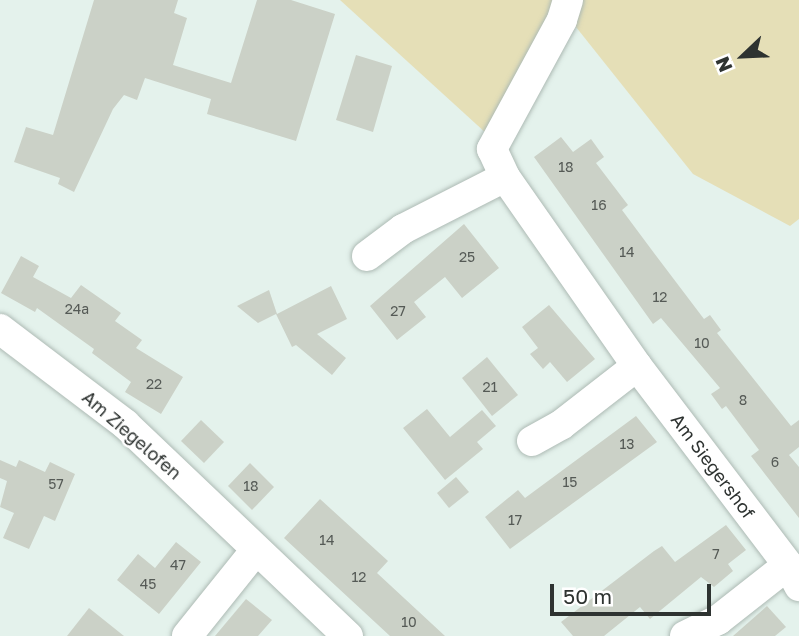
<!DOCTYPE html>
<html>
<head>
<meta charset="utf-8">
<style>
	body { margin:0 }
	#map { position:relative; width:799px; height:636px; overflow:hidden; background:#e4f2ec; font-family:"Golos Text",sans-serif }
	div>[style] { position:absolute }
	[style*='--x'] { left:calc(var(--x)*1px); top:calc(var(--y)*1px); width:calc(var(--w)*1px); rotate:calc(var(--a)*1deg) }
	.green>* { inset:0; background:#e5dfb7 }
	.building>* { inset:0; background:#cbd1c7 }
	.roads { filter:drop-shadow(0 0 2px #adbab4) drop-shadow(0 0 2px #adbab4) }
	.minor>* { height:30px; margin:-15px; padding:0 15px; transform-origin:15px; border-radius:15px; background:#fff }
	span { translate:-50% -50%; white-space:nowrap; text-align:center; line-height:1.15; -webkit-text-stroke:5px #fff; paint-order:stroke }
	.number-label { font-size:14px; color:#555a56 }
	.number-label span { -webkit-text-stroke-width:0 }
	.street-label { font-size:18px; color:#2e3331 }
	.north { position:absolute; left:708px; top:21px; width:70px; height:70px; -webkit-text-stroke:5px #fff; paint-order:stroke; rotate:247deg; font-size:19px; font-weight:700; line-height:28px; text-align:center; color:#2e3331 }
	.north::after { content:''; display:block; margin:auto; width:24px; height:32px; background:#2e3331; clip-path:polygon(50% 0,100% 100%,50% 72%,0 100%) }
	.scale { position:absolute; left:550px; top:584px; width:161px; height:32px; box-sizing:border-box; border:4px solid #2e3331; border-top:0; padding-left:9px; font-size:21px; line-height:24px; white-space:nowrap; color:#2e3331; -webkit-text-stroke:5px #fff; paint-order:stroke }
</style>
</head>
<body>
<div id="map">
	<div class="green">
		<i style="clip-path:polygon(340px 0,560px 0,487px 134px)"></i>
		<i style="clip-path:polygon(577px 0,799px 0,799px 219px,790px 226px,693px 174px,572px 22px)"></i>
	</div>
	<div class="building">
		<i style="clip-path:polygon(94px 0,178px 0,174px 13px,187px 18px,173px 65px,231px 83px,257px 0,291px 0,335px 14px,296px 141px,207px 114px,211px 99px,145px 78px,137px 100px,124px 95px,113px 109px,74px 192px,58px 184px,60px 178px,14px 162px,26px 127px,53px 135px)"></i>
		<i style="clip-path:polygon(356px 55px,392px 66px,373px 132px,336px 120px)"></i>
		<i style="clip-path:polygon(561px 137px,573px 152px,591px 139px,604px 157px,596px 163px,628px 205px,622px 210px,654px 253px,704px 319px,710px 315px,721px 330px,717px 333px,791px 426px,799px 420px,799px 447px,789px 455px,799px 467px,799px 518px,751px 456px,759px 450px,726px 406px,722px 409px,711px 394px,720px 388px,661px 318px,653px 324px,534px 157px)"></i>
		<i style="clip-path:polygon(464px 224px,499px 268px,462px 298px,445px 277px,414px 302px,426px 317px,397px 340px,370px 306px)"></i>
		<i style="clip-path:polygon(21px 256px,39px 266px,33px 277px,71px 298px,81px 285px,121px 313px,115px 321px,142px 340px,136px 348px,183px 377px,161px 414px,125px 392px,131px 382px,92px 353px,94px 349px,37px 308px,35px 312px,1px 293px)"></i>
		<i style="clip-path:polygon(331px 286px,347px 319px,317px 334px,346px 358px,332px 375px,296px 345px,292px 347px,276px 314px,258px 323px,237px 306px,269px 290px,277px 314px)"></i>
		<i style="clip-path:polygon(549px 305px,595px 359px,567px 382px,550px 362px,543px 369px,530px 354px,538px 348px,522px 327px)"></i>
		<i style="clip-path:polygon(487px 357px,518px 395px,492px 416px,462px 378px)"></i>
		<i style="clip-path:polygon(427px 409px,450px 437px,482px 410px,496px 426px,477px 442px,483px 449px,445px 480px,403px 428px)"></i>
		<i style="clip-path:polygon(636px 416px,657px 442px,510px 549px,485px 517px,518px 490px,525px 498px)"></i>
		<i style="clip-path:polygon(201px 420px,224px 442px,204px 463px,181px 441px)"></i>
		<i style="clip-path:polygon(0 460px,16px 467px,19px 460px,45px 472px,50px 462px,75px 474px,55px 521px,44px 516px,29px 549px,3px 538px,14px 513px,0 507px,7px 481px,0 478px)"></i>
		<i style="clip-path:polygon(250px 463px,274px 487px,252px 510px,228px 486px)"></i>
		<i style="clip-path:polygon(456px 477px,469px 492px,449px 508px,437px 493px)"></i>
		<i style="clip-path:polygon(320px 499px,388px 561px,377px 573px,445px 636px,390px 636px,284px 538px)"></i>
		<i style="clip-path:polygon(726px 525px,746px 550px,728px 564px,733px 571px,714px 587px,701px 577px,650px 619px,640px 607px,604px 636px,573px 636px,561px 622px,654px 551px,662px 546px,675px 562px)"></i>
		<i style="clip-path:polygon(176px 542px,201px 562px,159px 614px,117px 580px,138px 554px,155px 568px)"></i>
		<i style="clip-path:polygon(246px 599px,272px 620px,258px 636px,215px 636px)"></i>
		<i style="clip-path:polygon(767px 606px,786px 627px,775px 636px,733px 636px)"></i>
		<i style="clip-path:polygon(89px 608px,124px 636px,67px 636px)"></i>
	</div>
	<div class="roads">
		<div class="minor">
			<i style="--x:568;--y:0;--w:21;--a:107"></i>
			<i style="--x:562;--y:20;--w:147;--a:118.5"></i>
			<i style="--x:492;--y:149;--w:31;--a:65"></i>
			<i style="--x:505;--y:177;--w:231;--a:55.1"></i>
			<i style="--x:637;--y:366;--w:250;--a:52.8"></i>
			<i style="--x:788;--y:565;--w:24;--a:62"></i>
			<i style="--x:367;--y:256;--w:45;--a:-36.9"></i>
			<i style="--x:403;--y:229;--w:114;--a:-27"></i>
			<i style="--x:0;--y:329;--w:157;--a:37.2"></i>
			<i style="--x:125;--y:424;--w:308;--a:43.6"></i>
			<i style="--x:532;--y:441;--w:33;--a:-29"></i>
			<i style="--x:561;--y:425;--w:96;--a:-37.8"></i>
			<i style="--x:187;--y:636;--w:110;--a:-51.3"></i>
			<i style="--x:685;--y:636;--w:37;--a:-26"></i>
			<i style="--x:718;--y:620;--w:89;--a:-38.2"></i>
		</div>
	</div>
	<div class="number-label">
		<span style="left:566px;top:167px">18</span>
		<span style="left:599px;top:205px">16</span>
		<span style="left:627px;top:252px">14</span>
		<span style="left:467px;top:257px">25</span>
		<span style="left:660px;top:297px">12</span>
		<span style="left:77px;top:309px">24a</span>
		<span style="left:398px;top:311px">27</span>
		<span style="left:702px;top:343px">10</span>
		<span style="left:154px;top:384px">22</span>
		<span style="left:490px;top:387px">21</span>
		<span style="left:743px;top:400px">8</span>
		<span style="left:627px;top:444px">13</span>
		<span style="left:775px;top:462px">6</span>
		<span style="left:570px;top:482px">15</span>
		<span style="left:56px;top:484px">57</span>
		<span style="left:251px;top:486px">18</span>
		<span style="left:515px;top:520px">17</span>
		<span style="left:327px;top:540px">14</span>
		<span style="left:716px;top:554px">7</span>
		<span style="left:178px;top:565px">47</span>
		<span style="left:359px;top:577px">12</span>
		<span style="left:148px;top:584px">45</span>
		<span style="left:409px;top:622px">10</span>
	</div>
	<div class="street-label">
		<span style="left:132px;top:435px;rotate:41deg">Am Ziegelofen</span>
		<span style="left:713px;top:466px;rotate:53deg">Am Siegershof</span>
	</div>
	<div class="north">N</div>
	<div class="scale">50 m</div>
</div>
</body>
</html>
